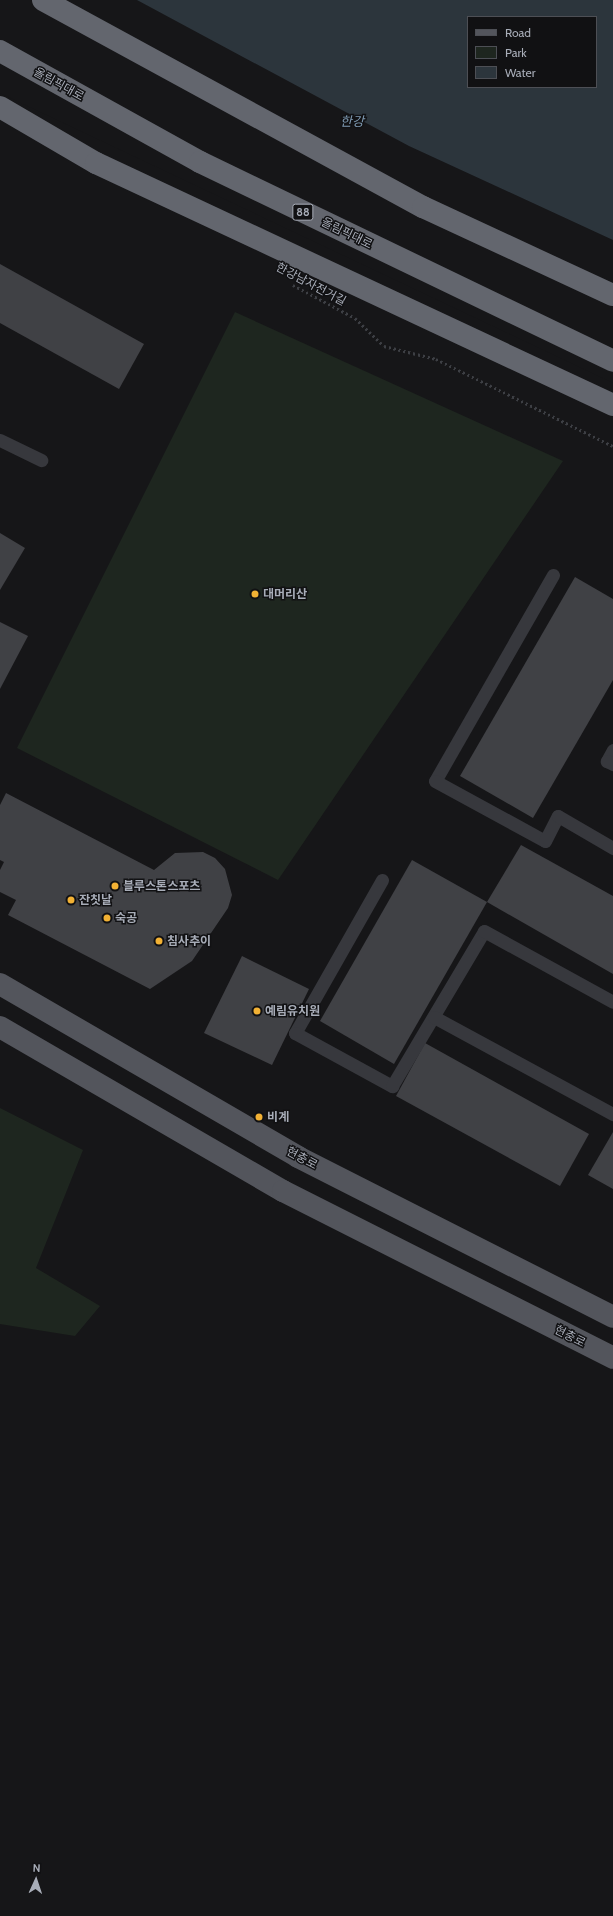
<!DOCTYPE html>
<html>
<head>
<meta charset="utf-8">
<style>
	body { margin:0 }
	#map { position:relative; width:613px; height:1916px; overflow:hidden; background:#161618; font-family:Cabin,"Noto Sans KR",sans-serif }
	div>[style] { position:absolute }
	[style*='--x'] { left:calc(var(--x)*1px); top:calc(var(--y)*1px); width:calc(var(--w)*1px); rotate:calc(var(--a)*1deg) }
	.green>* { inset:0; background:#1e261f }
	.water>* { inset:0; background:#2c353c }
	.pier>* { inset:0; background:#161618 }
	.building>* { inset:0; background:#404145 }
	.path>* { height:2.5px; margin-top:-1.25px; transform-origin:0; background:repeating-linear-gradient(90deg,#3d3f44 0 2px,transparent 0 5px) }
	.lane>* { height:13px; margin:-6.5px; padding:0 6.5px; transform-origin:6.5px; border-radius:6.5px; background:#37383d }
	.primary>* { height:22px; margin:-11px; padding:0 11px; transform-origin:11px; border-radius:11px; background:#53555c }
	.highway>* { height:22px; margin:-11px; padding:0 11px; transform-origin:11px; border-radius:11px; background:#63666e }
	.dots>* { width:11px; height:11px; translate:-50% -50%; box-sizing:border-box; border:2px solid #111113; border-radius:50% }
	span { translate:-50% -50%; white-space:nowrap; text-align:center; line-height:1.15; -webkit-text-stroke:3px #111113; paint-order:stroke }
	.shield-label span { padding:1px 3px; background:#111113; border:1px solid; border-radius:3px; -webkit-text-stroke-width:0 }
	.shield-label { font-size:11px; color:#a8adb8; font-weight:700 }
	.street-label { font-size:12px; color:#a8adb8 }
	.poi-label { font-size:12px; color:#a8adb8; font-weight:700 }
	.left { translate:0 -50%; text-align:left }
	.water-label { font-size:13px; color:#7f9bb3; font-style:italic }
	.legend { position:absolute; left:467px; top:16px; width:130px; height:72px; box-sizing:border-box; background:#111113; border:1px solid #4d4f55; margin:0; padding:5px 7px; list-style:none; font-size:12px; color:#a8adb8 }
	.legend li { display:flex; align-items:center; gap:8px; height:20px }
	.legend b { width:20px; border:1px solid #4d4f55 }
	.north { position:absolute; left:16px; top:1860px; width:40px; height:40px; -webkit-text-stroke:3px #111113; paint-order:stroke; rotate:3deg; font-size:11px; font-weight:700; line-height:16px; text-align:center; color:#a8adb8 }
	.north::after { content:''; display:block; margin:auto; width:14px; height:18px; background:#a8adb8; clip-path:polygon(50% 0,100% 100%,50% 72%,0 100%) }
</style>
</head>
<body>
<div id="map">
	<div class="green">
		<i style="clip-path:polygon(235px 312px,563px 461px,278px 880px,17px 748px)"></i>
		<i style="clip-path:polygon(0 1108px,83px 1150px,36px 1268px,100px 1306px,75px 1336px,0 1324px)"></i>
	</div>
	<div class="water">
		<i style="clip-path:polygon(evenodd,0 0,613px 0,613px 381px,0 0,468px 17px,596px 17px,596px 87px,468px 87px,468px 17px)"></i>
	</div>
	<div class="pier">
		<i style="clip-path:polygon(0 0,137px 0,409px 146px,613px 240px,613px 383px,0 93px)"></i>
	</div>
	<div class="building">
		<i style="clip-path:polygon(0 264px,144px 344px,119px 389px,0 323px)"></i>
		<i style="clip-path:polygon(0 533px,25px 548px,0 590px)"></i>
		<i style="clip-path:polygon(575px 577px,613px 599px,613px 680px,533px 818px,460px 776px)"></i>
		<i style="clip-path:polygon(0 622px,28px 636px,0 689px)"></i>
		<i style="clip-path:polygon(6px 793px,154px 870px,175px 853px,203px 852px,215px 858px,225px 869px,232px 895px,228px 908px,192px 961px,150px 989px,8px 915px,16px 900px,0 892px,0 870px,4px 862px,0 860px,0 805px)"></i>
		<i style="clip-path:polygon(521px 845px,613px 896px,613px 974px,487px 902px)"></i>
		<i style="clip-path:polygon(412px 860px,487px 902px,394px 1064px,320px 1021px)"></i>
		<i style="clip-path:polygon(242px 956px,309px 989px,272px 1065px,204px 1033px)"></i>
		<i style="clip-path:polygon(425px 1043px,589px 1134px,560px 1186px,396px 1096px)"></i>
		<i style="clip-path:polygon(613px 1132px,613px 1189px,588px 1175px)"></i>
	</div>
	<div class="path">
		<i style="--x:293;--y:285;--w:70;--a:28"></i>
		<i style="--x:355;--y:318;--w:40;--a:44"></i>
		<i style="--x:384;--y:346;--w:54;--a:14"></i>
		<i style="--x:436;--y:359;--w:197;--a:26.2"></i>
	</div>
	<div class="lane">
		<i style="--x:0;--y:440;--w:46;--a:26"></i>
		<i style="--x:553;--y:575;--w:237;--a:119.8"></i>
		<i style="--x:435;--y:781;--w:125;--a:28.6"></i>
		<i style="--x:545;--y:841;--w:28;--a:-63"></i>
		<i style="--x:558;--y:816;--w:64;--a:30.2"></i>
		<i style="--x:613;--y:750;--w:13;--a:119"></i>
		<i style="--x:607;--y:761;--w:7;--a:27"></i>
		<i style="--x:382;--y:880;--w:176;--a:119.6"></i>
		<i style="--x:295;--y:1033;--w:111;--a:28.7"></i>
		<i style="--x:392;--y:1086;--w:180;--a:-59.3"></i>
		<i style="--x:484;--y:931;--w:147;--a:28.8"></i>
		<i style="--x:434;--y:1017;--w:204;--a:28.5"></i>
	</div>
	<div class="primary">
		<i style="--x:0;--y:984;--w:345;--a:30.1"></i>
		<i style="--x:298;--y:1157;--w:353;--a:26.9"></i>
		<i style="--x:0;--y:1027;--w:327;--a:30.1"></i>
		<i style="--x:283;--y:1191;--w:370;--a:26.8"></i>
	</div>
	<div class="highway">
		<i style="--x:43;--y:0;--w:433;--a:28.6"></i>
		<i style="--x:423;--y:207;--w:209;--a:24.9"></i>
		<i style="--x:0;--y:51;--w:229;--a:29"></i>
		<i style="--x:200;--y:162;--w:458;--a:25.7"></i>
		<i style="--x:0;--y:107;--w:111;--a:30.3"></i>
		<i style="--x:96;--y:163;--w:571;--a:25.08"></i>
	</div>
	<div class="dots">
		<i style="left:255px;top:594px;background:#f2b134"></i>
		<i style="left:115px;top:886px;background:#f2b134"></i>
		<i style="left:71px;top:900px;background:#f2b134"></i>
		<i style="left:107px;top:918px;background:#f2b134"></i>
		<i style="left:159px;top:941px;background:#f2b134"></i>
		<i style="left:257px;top:1011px;background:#f2b134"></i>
		<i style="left:259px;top:1117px;background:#f2b134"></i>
	</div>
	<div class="shield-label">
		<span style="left:303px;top:212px">88</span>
	</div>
	<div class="street-label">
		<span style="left:59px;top:84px;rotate:29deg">올림픽대로</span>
		<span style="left:347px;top:233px;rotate:26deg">올림픽대로</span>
		<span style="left:311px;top:284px;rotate:28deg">한강남자전거길</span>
		<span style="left:302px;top:1158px;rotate:28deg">현충로</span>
		<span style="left:570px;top:1336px;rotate:27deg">현충로</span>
	</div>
	<div class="poi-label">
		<span class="left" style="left:263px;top:594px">대머리산</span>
		<span class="left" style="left:123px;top:886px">블루스톤스포츠</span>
		<span class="left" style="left:79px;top:900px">잔칫날</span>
		<span class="left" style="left:115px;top:918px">숙공</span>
		<span class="left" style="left:167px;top:941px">침사추이</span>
		<span class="left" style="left:265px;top:1011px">예림유치원</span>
		<span class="left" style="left:267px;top:1117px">비계</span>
	</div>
	<div class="water-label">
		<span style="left:352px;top:121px">한강</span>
	</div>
	<ul class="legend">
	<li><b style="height:5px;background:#53555c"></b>Road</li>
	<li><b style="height:11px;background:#1e261f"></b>Park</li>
	<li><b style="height:11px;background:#2c353c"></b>Water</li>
	</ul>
	<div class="north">N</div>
</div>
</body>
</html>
